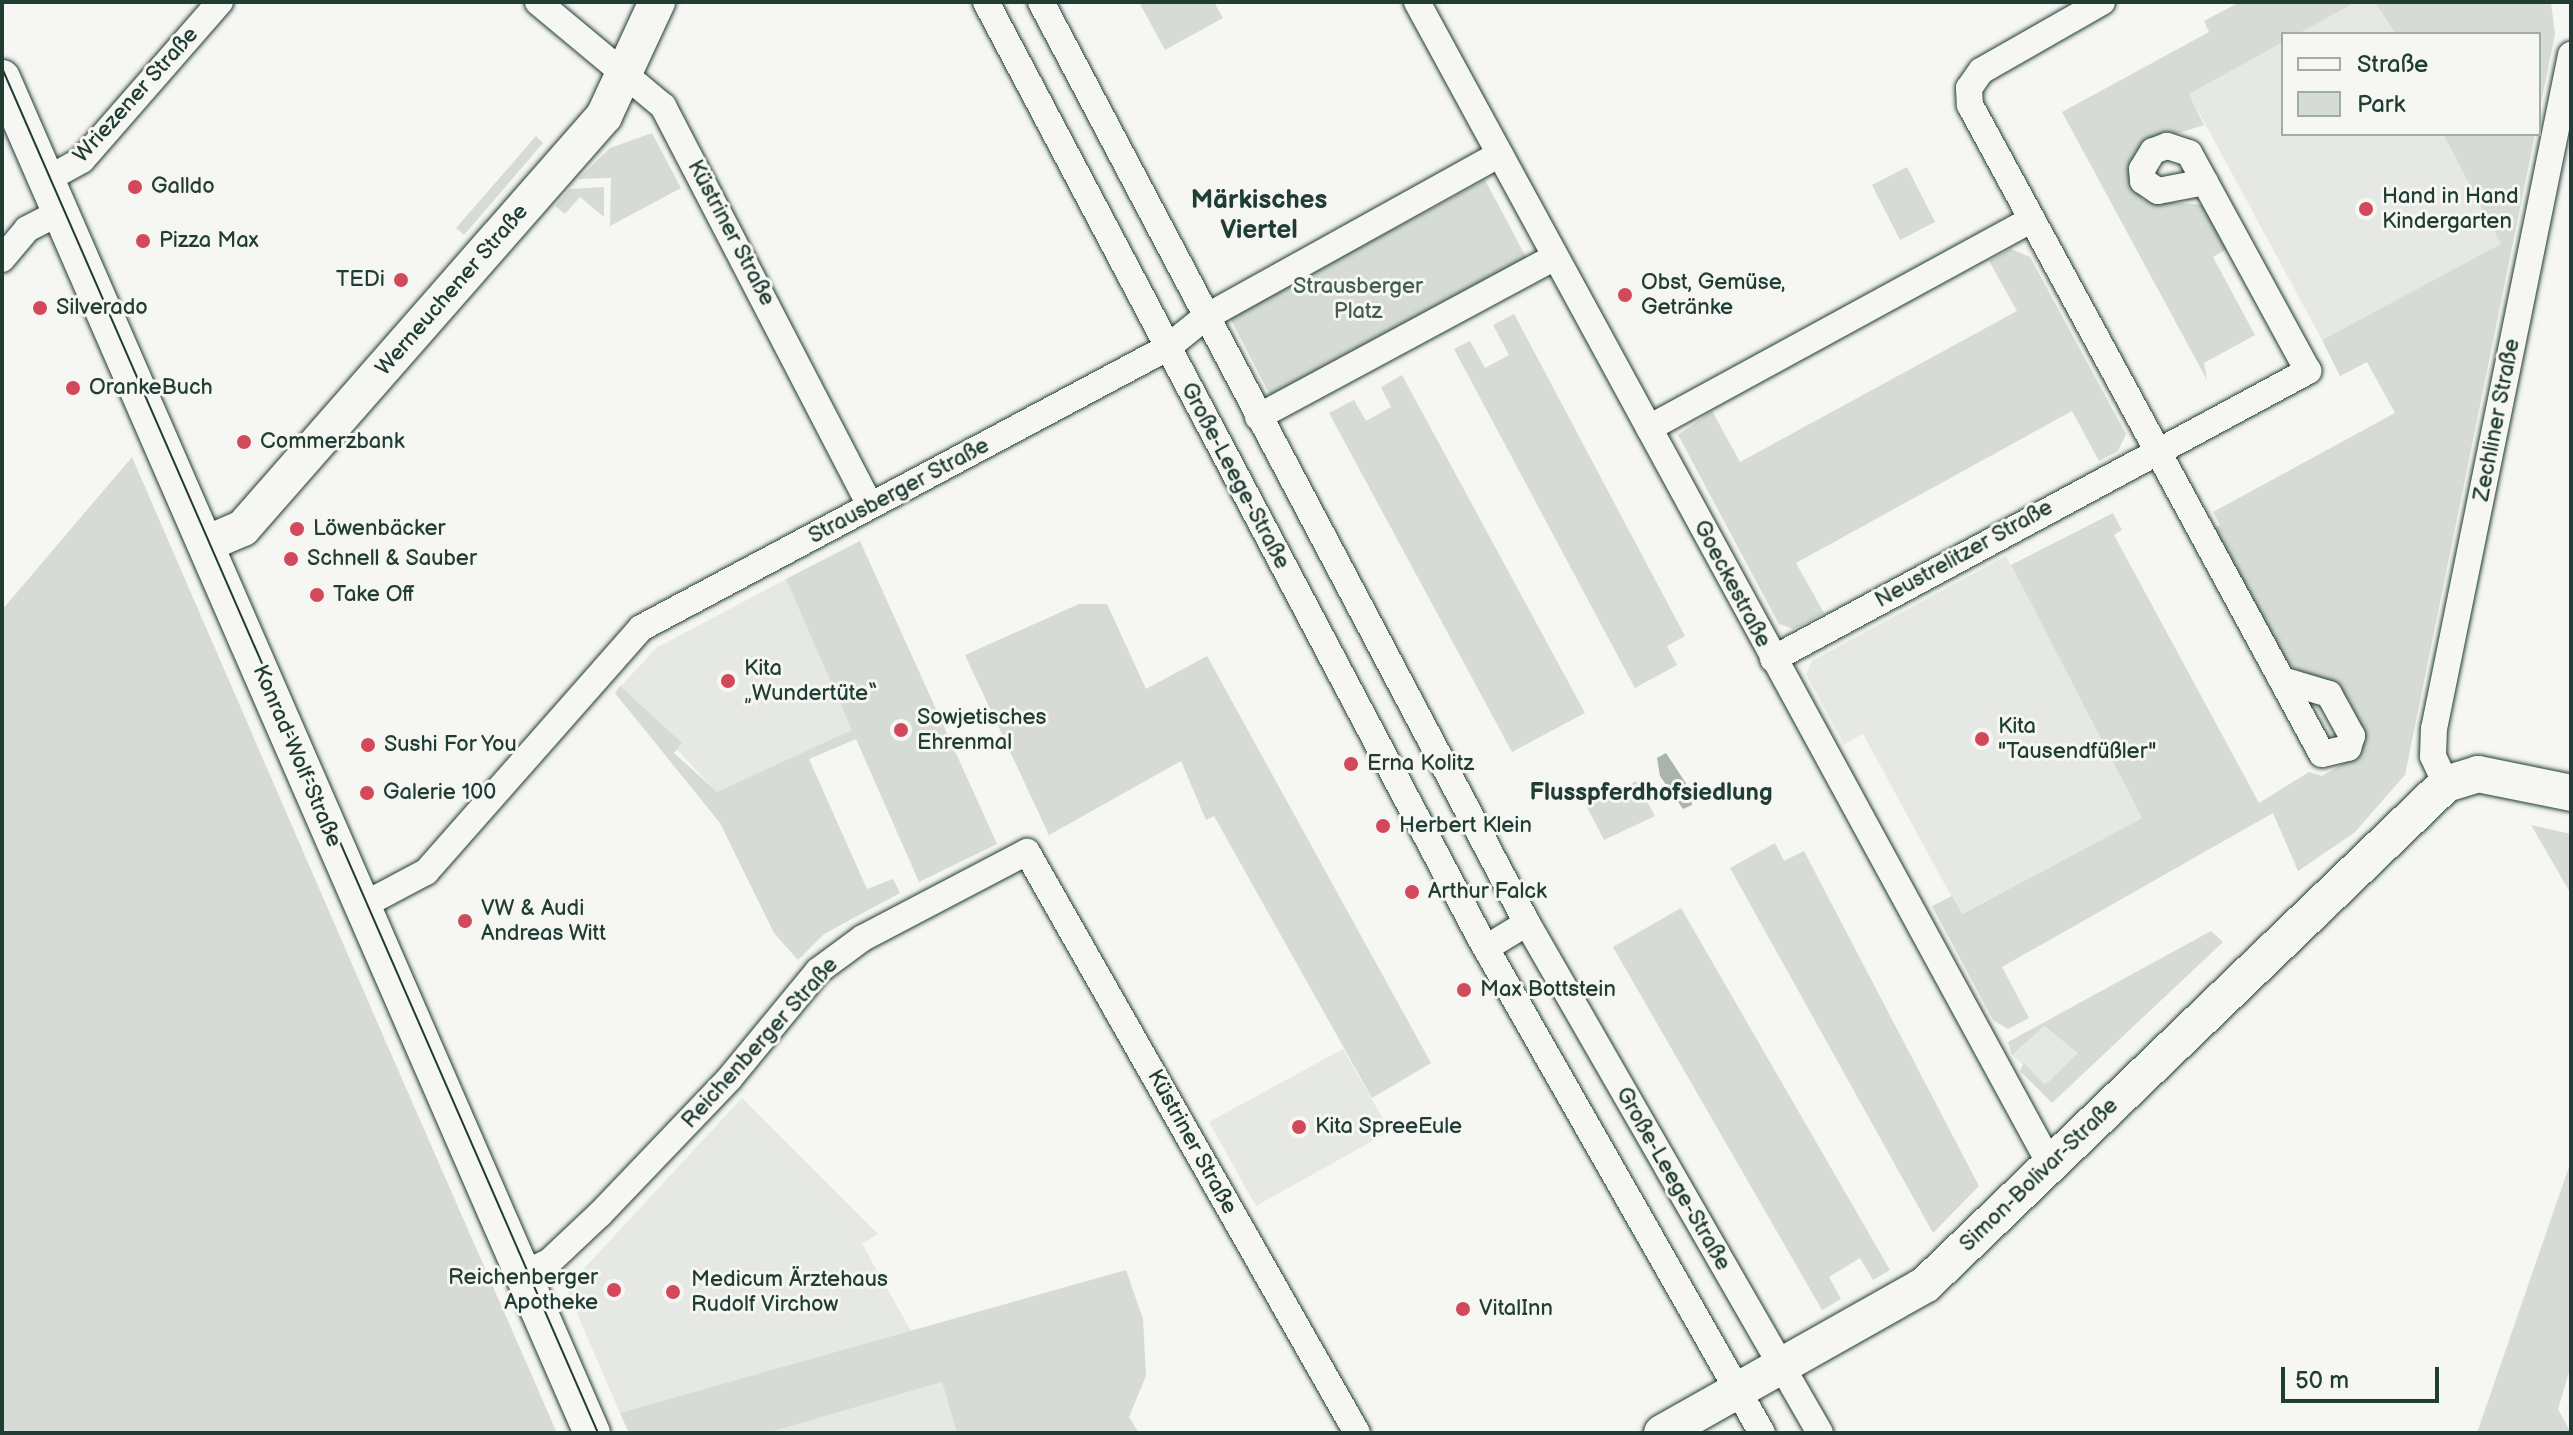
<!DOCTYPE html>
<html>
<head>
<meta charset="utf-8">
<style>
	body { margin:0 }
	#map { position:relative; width:2573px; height:1435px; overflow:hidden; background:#f6f6f2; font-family:"Balsamiq Sans",sans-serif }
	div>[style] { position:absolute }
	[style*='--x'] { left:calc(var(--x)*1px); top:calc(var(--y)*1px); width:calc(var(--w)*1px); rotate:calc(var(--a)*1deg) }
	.built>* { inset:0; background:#e6e8e4 }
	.green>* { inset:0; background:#d6dbd6 }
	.water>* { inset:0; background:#aab3ae }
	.roads { filter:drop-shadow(0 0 2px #1f3d34) drop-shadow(0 0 2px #1f3d34) }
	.street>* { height:26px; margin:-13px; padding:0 13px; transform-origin:13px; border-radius:13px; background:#f6f6f2 }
	.secondary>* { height:36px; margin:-18px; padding:0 18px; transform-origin:18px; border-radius:18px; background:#f6f6f2 }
	.tram>* { height:2px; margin:-1px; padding:0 1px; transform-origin:1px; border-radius:1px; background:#1f3d34 }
	.dots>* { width:22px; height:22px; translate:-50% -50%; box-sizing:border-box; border:4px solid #f6f6f2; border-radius:50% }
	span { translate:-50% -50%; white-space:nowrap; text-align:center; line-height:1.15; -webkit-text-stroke:6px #f6f6f2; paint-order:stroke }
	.street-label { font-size:22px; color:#1f3d34 }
	.poi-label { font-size:22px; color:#1f3d34 }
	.left { translate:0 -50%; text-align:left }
	.right { translate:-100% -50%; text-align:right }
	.park-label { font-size:22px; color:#445d54 }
	.neighbourhood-label { font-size:24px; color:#1f3d34; font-weight:700 }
	.quarter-label { font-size:26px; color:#1f3d34; font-weight:700 }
	.frame { position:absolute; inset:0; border:4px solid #1f3d34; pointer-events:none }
	.legend { position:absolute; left:2281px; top:32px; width:260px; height:104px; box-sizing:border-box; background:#f6f6f2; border:2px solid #a0aca6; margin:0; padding:10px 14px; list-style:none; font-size:24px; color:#1f3d34 }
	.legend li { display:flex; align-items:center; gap:16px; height:40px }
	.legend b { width:40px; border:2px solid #a0aca6 }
	.scale { position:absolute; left:2281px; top:1367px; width:158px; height:36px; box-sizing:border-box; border:4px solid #1f3d34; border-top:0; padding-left:10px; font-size:24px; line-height:28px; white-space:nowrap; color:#1f3d34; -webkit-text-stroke:6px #f6f6f2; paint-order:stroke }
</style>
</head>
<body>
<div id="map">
	<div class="built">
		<i style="clip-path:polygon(2356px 2px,2379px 3px,2396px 34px,2298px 34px)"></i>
		<i style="clip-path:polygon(2283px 42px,2283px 134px,2443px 134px,2502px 244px,2322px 340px,2189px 94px)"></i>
		<i style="clip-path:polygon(2006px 556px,2142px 818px,1961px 914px,1863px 734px,1844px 744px,1806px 674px,1812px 661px)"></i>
		<i style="clip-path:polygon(786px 579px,853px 730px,717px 793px,620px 687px,656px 648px)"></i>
		<i style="clip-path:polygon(2043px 1026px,2079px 1053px,2045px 1085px,2012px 1055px)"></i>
		<i style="clip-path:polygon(1343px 1049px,1390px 1131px,1256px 1206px,1209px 1122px)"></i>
		<i style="clip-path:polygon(742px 1098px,878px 1234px,862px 1244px,911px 1331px,620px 1413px,566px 1288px)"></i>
		<i style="clip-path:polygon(942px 1382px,957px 1433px,767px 1433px)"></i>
	</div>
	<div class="green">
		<i style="clip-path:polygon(1139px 2px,1214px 2px,1223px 18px,1165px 50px)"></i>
		<i style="clip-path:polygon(2240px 2px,2356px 2px,2298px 34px,2283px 34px,2283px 42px,2189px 94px,2204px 125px,2145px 144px,2133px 162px,2132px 184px,2143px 200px,2205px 205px,2231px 247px,2213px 257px,2255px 335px,2204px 363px,2207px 380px,2062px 112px,2209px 32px,2204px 21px)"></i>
		<i style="clip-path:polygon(2375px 2px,2551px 2px,2555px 34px,2539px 113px,2539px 34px,2396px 34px)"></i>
		<i style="clip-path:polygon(652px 133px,681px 188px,610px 226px,611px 178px,578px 179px,610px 148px)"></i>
		<i style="clip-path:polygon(2443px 134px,2535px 134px,2405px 775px,2354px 833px,2298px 871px,2273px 813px,2002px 967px,2029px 1018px,2008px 1029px,1993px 1020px,1932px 906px,1952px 896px,1962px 914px,2142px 818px,2011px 565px,2113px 513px,2122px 530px,2114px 535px,2259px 803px,2309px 772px,2322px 776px,2357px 756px,2365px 735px,2349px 700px,2284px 661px,2211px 530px,2220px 525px,2213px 512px,2395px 413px,2367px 362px,2340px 376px,2322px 340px,2501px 244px)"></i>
		<i style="clip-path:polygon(536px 136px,543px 143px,464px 235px,456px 228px)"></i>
		<i style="clip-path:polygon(1907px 167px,1935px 222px,1900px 240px,1872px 185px)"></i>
		<i style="clip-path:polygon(1485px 180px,1526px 257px,1270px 395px,1230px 318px)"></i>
		<i style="clip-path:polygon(604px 187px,604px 217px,580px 197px,565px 214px,555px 206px,570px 189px)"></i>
		<i style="clip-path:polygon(2011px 249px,2030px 257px,2126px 434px,2118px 451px,2099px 461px,2072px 411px,1796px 563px,1824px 613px,1793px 629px,1779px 624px,1678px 435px,1712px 411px,1740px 462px,2017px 311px,1989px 261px)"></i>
		<i style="clip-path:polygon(1514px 314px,1685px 636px,1667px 646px,1677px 665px,1635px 688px,1454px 349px,1470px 341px,1485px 368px,1509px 355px,1493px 325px)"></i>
		<i style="clip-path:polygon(1402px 375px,1585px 713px,1512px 752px,1329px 413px,1354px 400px,1366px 421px,1391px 407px,1381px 387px)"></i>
		<i style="clip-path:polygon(132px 457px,371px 1008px,557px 1433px,2px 1433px,2px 610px)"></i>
		<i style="clip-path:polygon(860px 541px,997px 844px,919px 882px,856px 739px,809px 759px,867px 889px,893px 879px,900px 893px,824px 934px,798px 960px,774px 933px,720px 823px,615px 693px,620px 686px,682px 743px,674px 753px,717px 792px,852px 730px,786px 579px)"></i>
		<i style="clip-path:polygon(1079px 604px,1107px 604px,1146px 689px,1207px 656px,1431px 1063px,1372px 1098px,1214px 816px,1206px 820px,1181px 761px,1049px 835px,965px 655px)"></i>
		<i style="clip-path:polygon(1636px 781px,1655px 816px,1604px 840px,1587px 807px)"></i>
		<i style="clip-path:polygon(2531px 825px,2571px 834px,2571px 894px)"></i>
		<i style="clip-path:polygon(1775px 843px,1784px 861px,1804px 851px,1979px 1186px,1933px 1233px,1730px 868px)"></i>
		<i style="clip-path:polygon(1681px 908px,1890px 1270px,1873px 1280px,1860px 1258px,1829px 1277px,1841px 1299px,1822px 1310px,1613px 947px)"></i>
		<i style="clip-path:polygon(2211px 931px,2223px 942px,2052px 1103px,2020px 1071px,2024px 1063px,2045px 1085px,2078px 1053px,2044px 1026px,2012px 1055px,2008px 1042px)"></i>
		<i style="clip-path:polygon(2571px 1161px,2571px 1366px,2558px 1409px,2571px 1433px,2477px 1433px)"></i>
		<i style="clip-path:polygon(1126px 1270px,1143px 1319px,1146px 1376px,1129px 1417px,1139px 1433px,957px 1433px,942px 1382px,767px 1433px,629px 1433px,620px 1413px)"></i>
	</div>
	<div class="water">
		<i style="clip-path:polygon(1666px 753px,1689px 788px,1692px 805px,1683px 809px,1660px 776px,1657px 758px)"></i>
	</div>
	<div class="roads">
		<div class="street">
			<i style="--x:538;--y:2;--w:163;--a:39.8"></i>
			<i style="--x:663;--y:106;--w:450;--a:62.6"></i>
			<i style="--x:986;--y:2;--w:1056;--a:62.17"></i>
			<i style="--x:1479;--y:936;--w:572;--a:60.34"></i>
			<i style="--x:1041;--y:2;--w:1041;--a:62.18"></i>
			<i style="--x:1527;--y:923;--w:588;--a:60.12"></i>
			<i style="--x:1417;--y:2;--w:1323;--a:61.42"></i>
			<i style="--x:2102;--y:2;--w:139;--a:150.3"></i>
			<i style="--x:1981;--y:71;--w:21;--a:125"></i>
			<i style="--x:1969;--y:88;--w:17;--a:87"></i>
			<i style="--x:1970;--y:105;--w:738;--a:61.53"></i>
			<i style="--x:2322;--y:754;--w:27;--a:-13"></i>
			<i style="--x:2348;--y:748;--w:13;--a:-72"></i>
			<i style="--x:2352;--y:736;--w:48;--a:-118.7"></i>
			<i style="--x:2329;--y:694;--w:49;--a:-163.4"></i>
			<i style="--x:46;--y:180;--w:41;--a:-29.1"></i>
			<i style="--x:82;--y:160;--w:210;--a:-48.9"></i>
			<i style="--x:2;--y:259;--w:39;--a:-50"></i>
			<i style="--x:27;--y:229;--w:37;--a:-27"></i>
			<i style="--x:1258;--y:417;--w:337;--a:-28.3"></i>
			<i style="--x:1649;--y:428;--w:435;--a:-28.6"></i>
			<i style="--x:1773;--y:659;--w:608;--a:-28.29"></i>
			<i style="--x:2308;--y:371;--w:248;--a:-118.6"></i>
			<i style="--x:2189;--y:153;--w:23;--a:-162"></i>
			<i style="--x:2167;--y:146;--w:15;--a:160"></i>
			<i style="--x:2153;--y:151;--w:21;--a:121"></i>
			<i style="--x:2142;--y:169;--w:12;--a:85"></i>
			<i style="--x:2143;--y:181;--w:18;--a:34"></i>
			<i style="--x:2158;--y:191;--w:48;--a:-10.8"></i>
			<i style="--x:2446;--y:784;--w:31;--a:-115"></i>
			<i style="--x:2433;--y:756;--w:27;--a:-88"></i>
			<i style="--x:2434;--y:729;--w:688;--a:-78.51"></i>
			<i style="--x:362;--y:906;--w:72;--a:-28"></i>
			<i style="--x:426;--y:872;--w:325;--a:-48.6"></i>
			<i style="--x:641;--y:628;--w:596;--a:-28.03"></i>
			<i style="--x:1167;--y:348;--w:48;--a:-39"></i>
			<i style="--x:1204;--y:318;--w:338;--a:-29"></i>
			<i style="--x:1486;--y:948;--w:48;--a:-31.4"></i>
			<i style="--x:523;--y:1274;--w:29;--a:-25"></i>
			<i style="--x:549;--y:1262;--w:70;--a:-43.3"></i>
			<i style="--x:600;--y:1214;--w:187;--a:-46.3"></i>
			<i style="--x:729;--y:1079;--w:140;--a:-50.5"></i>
			<i style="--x:818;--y:971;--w:56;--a:-36.3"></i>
			<i style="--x:863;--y:938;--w:185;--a:-27.7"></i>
			<i style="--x:1027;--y:852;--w:668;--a:60.4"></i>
		</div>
		<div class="secondary">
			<i style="--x:2;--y:78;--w:1478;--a:66.47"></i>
			<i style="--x:206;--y:544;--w:40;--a:-23.4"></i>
			<i style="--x:243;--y:528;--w:548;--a:-48.77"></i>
			<i style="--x:604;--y:116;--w:126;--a:-65.1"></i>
			<i style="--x:1662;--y:1433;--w:303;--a:-29.4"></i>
			<i style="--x:1926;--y:1284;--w:721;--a:-43.88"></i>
			<i style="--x:2446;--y:784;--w:34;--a:-17"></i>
			<i style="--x:2478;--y:774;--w:95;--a:11.5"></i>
		</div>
	</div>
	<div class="tram">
		<i style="--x:2;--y:68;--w:1489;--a:66.41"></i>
	</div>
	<div class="dots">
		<i style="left:135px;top:187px;background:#d1495b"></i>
		<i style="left:2366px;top:209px;background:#d1495b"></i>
		<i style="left:143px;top:241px;background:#d1495b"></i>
		<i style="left:401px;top:280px;background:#d1495b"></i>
		<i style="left:1625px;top:295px;background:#d1495b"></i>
		<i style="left:40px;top:308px;background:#d1495b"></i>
		<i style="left:73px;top:388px;background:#d1495b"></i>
		<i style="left:244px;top:442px;background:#d1495b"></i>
		<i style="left:297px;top:529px;background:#d1495b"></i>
		<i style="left:291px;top:559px;background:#d1495b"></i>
		<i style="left:317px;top:595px;background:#d1495b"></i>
		<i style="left:728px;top:681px;background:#d1495b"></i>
		<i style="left:901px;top:730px;background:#d1495b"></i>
		<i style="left:1982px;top:739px;background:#d1495b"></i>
		<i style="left:368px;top:745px;background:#d1495b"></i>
		<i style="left:1351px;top:764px;background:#d1495b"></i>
		<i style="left:367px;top:793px;background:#d1495b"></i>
		<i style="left:1383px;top:826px;background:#d1495b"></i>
		<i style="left:1412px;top:892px;background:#d1495b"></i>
		<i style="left:465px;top:921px;background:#d1495b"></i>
		<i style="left:1464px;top:990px;background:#d1495b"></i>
		<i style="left:1299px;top:1127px;background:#d1495b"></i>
		<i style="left:614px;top:1290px;background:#d1495b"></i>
		<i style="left:673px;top:1292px;background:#d1495b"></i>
		<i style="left:1463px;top:1309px;background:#d1495b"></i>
	</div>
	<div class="street-label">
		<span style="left:136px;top:95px;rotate:-48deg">Wriezener Straße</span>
		<span style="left:731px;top:233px;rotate:62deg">Küstriner Straße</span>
		<span style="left:452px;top:290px;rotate:-49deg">Werneuchener Straße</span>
		<span style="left:2497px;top:420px;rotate:-79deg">Zechliner Straße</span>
		<span style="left:1235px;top:476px;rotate:62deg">Große-Leege-Straße</span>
		<span style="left:899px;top:491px;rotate:-28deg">Strausberger Straße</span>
		<span style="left:1964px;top:554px;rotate:-29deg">Neustrelitzer Straße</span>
		<span style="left:1732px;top:584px;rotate:62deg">Goeckestraße</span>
		<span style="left:297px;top:756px;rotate:67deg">Konrad-Wolf-Straße</span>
		<span style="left:760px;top:1043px;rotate:-48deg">Reichenberger Straße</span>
		<span style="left:1192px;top:1142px;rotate:61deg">Küstriner Straße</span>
		<span style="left:2039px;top:1175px;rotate:-44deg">Simon-Bolivar-Straße</span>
		<span style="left:1673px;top:1179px;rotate:60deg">Große-Leege-Straße</span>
	</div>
	<div class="poi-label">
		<span class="left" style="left:151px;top:187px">Galldo</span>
		<span class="left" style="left:2382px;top:209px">Hand in Hand<br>Kindergarten</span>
		<span class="left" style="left:159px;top:241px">Pizza Max</span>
		<span class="right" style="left:385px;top:280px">TEDi</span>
		<span class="left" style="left:1641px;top:295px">Obst, Gemüse,<br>Getränke</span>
		<span class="left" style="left:56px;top:308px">Silverado</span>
		<span class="left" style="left:89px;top:388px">OrankeBuch</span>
		<span class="left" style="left:260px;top:442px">Commerzbank</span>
		<span class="left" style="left:313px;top:529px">Löwenbäcker</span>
		<span class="left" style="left:307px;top:559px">Schnell &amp; Sauber</span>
		<span class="left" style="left:333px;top:595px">Take Off</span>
		<span class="left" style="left:744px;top:681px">Kita<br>„Wundertüte“</span>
		<span class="left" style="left:917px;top:730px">Sowjetisches<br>Ehrenmal</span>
		<span class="left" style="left:1998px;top:739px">Kita<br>"Tausendfüßler"</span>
		<span class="left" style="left:384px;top:745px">Sushi For You</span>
		<span class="left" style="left:1367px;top:764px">Erna Kolitz</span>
		<span class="left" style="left:383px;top:793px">Galerie 100</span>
		<span class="left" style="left:1399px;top:826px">Herbert Klein</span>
		<span class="left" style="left:1428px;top:892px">Arthur Falck</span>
		<span class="left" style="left:481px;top:921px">VW &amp; Audi<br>Andreas Witt</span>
		<span class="left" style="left:1480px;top:990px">Max Bottstein</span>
		<span class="left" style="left:1315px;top:1127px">Kita SpreeEule</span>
		<span class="right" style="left:598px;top:1290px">Reichenberger<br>Apotheke</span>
		<span class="left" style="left:691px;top:1292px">Medicum Ärztehaus<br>Rudolf Virchow</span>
		<span class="left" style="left:1479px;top:1309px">VitalInn</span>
	</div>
	<div class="park-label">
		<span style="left:1358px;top:299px">Strausberger<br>Platz</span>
	</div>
	<div class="neighbourhood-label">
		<span style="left:1651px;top:793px">Flusspferdhofsiedlung</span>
	</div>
	<div class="quarter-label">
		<span style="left:1259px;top:216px">Märkisches<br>Viertel</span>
	</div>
	<div class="frame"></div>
	<ul class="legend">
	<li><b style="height:10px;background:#f6f6f2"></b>Straße</li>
	<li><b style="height:22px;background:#d6dbd6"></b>Park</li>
	</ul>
	<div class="scale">50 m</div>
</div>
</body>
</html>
